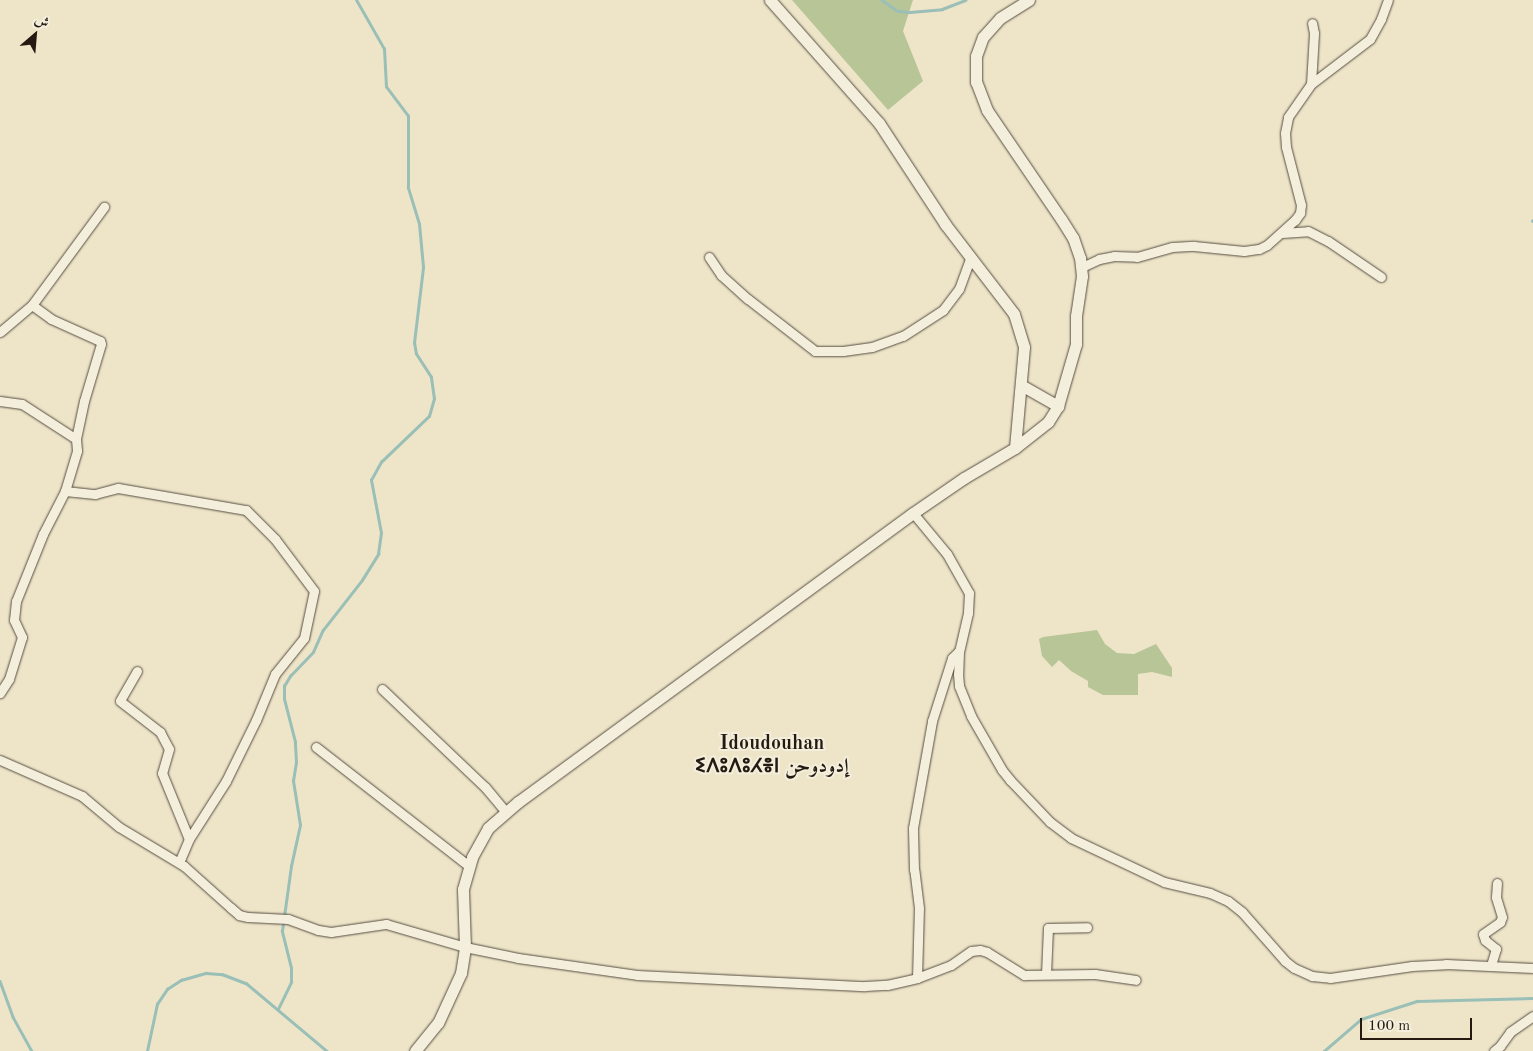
<!DOCTYPE html>
<html>
<head>
<meta charset="utf-8">
<style>
	body { margin:0 }
	#map { position:relative; width:1533px; height:1051px; overflow:hidden; background:#eee5c9; font-family:"Old Standard TT",Amiri,"Noto Sans Tifinagh",serif }
	div>[style] { position:absolute }
	[style*='--x'] { left:calc(var(--x)*1px); top:calc(var(--y)*1px); width:calc(var(--w)*1px); rotate:calc(var(--a)*1deg) }
	.green>* { inset:0; background:#b8c596 }
	.stream>* { height:2.5px; margin:-1.25px; padding:0 1.25px; transform-origin:1.25px; border-radius:1.25px; background:#99bfb7 }
	.roads { filter:drop-shadow(0 0 1px #564d40) drop-shadow(0 0 1px #564d40) }
	.minor>* { height:9px; margin:-4.5px; padding:0 4.5px; transform-origin:4.5px; border-radius:4.5px; background:#f4eedc }
	.tertiary>* { height:11px; margin:-5.5px; padding:0 5.5px; transform-origin:5.5px; border-radius:5.5px; background:#f4eedc }
	span { translate:-50% -50%; white-space:nowrap; text-align:center; line-height:1.15; -webkit-text-stroke:4px #f4eedc; paint-order:stroke }
	.quarter-label { font-size:20px; color:#241a12; font-weight:700 }
	.north { position:absolute; left:10px; top:10px; width:50px; height:50px; -webkit-text-stroke:4px #f4eedc; paint-order:stroke; rotate:27deg; font-size:14px; font-weight:700; line-height:20px; text-align:center; color:#241a12 }
	.north::after { content:''; display:block; margin:auto; width:18px; height:22px; background:#241a12; clip-path:polygon(50% 0,100% 100%,50% 72%,0 100%) }
	.scale { position:absolute; left:1360px; top:1018px; width:112px; height:22px; box-sizing:border-box; border:2px solid #241a12; border-top:0; padding-left:6px; font-size:15px; line-height:18px; white-space:nowrap; color:#241a12; -webkit-text-stroke:4px #f4eedc; paint-order:stroke }
</style>
</head>
<body>
<div id="map">
	<div class="green">
		<i style="clip-path:polygon(792px 0,913px 0,903px 31px,923px 81px,888px 110px)"></i>
		<i style="clip-path:polygon(1097px 630px,1105px 644px,1117px 653px,1134px 654px,1156px 644px,1172px 668px,1172px 677px,1152px 672px,1138px 674px,1138px 695px,1103px 695px,1088px 687px,1088px 681px,1071px 671px,1059px 660px,1052px 667px,1042px 656px,1039px 639px,1043px 637px)"></i>
	</div>
	<div class="stream">
		<i style="--x:882;--y:0;--w:19;--a:35"></i>
		<i style="--x:898;--y:11;--w:12;--a:5"></i>
		<i style="--x:910;--y:12;--w:32;--a:-5"></i>
		<i style="--x:942;--y:9;--w:25;--a:-21"></i>
		<i style="--x:1532;--y:221;--w:1;--a:-45"></i>
		<i style="--x:0;--y:981;--w:38;--a:70"></i>
		<i style="--x:13;--y:1017;--w:39;--a:61"></i>
		<i style="--x:278;--y:1009;--w:30;--a:-64"></i>
		<i style="--x:291;--y:982;--w:14;--a:-90"></i>
		<i style="--x:291;--y:968;--w:38;--a:-104"></i>
		<i style="--x:282;--y:931;--w:66;--a:-82.1"></i>
		<i style="--x:291;--y:866;--w:42;--a:-77.6"></i>
		<i style="--x:300;--y:825;--w:45;--a:-99"></i>
		<i style="--x:293;--y:781;--w:18;--a:-81"></i>
		<i style="--x:296;--y:763;--w:21;--a:-93"></i>
		<i style="--x:295;--y:742;--w:44;--a:-104.3"></i>
		<i style="--x:284;--y:699;--w:13;--a:-90"></i>
		<i style="--x:284;--y:686;--w:12;--a:-59"></i>
		<i style="--x:290;--y:676;--w:33;--a:-46"></i>
		<i style="--x:313;--y:652;--w:24;--a:-66"></i>
		<i style="--x:323;--y:630;--w:63;--a:-52"></i>
		<i style="--x:362;--y:580;--w:31;--a:-58"></i>
		<i style="--x:378;--y:554;--w:21;--a:-82"></i>
		<i style="--x:381;--y:533;--w:54;--a:-100.7"></i>
		<i style="--x:371;--y:480;--w:21;--a:-61"></i>
		<i style="--x:381;--y:462;--w:66;--a:-43.8"></i>
		<i style="--x:429;--y:416;--w:18;--a:-74"></i>
		<i style="--x:434;--y:399;--w:22;--a:-98"></i>
		<i style="--x:431;--y:377;--w:27;--a:-123"></i>
		<i style="--x:416;--y:354;--w:11;--a:-100"></i>
		<i style="--x:414;--y:343;--w:77;--a:-83.2"></i>
		<i style="--x:423;--y:267;--w:43;--a:-95.3"></i>
		<i style="--x:419;--y:224;--w:38;--a:-107"></i>
		<i style="--x:408;--y:188;--w:72;--a:-90"></i>
		<i style="--x:408;--y:116;--w:36;--a:-127"></i>
		<i style="--x:386;--y:87;--w:38;--a:-93"></i>
		<i style="--x:384;--y:49;--w:56;--a:-119.7"></i>
		<i style="--x:147;--y:1051;--w:48;--a:-78"></i>
		<i style="--x:157;--y:1004;--w:18;--a:-56"></i>
		<i style="--x:167;--y:989;--w:17;--a:-33"></i>
		<i style="--x:181;--y:980;--w:26;--a:-16"></i>
		<i style="--x:206;--y:973;--w:16;--a:4"></i>
		<i style="--x:222;--y:974;--w:26;--a:21"></i>
		<i style="--x:246;--y:983;--w:106;--a:40"></i>
		<i style="--x:1324;--y:1051;--w:49;--a:-40.9"></i>
		<i style="--x:1361;--y:1019;--w:59;--a:-17.8"></i>
		<i style="--x:1417;--y:1001;--w:116;--a:-1.5"></i>
	</div>
	<div class="roads">
		<div class="minor">
			<i style="--x:1311;--y:84;--w:74;--a:-37.3"></i>
			<i style="--x:1370;--y:39;--w:23;--a:-61"></i>
			<i style="--x:1381;--y:19;--w:20;--a:-70"></i>
			<i style="--x:1282;--y:233;--w:26;--a:-4"></i>
			<i style="--x:1308;--y:231;--w:22;--a:27"></i>
			<i style="--x:1328;--y:241;--w:64;--a:34.2"></i>
			<i style="--x:709;--y:257;--w:22;--a:56"></i>
			<i style="--x:721;--y:275;--w:36;--a:42"></i>
			<i style="--x:748;--y:299;--w:85;--a:37.8"></i>
			<i style="--x:815;--y:351;--w:28;--a:0"></i>
			<i style="--x:843;--y:351;--w:29;--a:-8"></i>
			<i style="--x:872;--y:347;--w:33;--a:-20"></i>
			<i style="--x:903;--y:336;--w:48;--a:-33"></i>
			<i style="--x:943;--y:310;--w:26;--a:-53"></i>
			<i style="--x:959;--y:289;--w:32;--a:-70"></i>
			<i style="--x:1082;--y:267;--w:19;--a:-25"></i>
			<i style="--x:1099;--y:259;--w:15;--a:-11"></i>
			<i style="--x:1114;--y:256;--w:23;--a:2"></i>
			<i style="--x:1137;--y:257;--w:36;--a:-16"></i>
			<i style="--x:1172;--y:247;--w:22;--a:-3"></i>
			<i style="--x:1194;--y:246;--w:50;--a:5.7"></i>
			<i style="--x:1244;--y:251;--w:15;--a:-8"></i>
			<i style="--x:1259;--y:249;--w:9;--a:-27"></i>
			<i style="--x:1267;--y:245;--w:38;--a:-42"></i>
			<i style="--x:1295;--y:220;--w:9;--a:-54"></i>
			<i style="--x:1300;--y:213;--w:8;--a:-83"></i>
			<i style="--x:1301;--y:205;--w:60;--a:-104.5"></i>
			<i style="--x:1286;--y:147;--w:14;--a:-94"></i>
			<i style="--x:1285;--y:133;--w:16;--a:-79"></i>
			<i style="--x:1288;--y:117;--w:40;--a:-55.1"></i>
			<i style="--x:1311;--y:84;--w:51;--a:-86.6"></i>
			<i style="--x:1314;--y:33;--w:10;--a:-101"></i>
			<i style="--x:32;--y:305;--w:24;--a:36"></i>
			<i style="--x:51;--y:319;--w:54;--a:24.2"></i>
			<i style="--x:100;--y:341;--w:3;--a:72"></i>
			<i style="--x:101;--y:344;--w:59;--a:106.6"></i>
			<i style="--x:84;--y:401;--w:39;--a:102"></i>
			<i style="--x:0;--y:332;--w:42;--a:-40.2"></i>
			<i style="--x:32;--y:305;--w:122;--a:-53.7"></i>
			<i style="--x:0;--y:401;--w:22;--a:8"></i>
			<i style="--x:22;--y:404;--w:64;--a:32.9"></i>
			<i style="--x:76;--y:439;--w:12;--a:85"></i>
			<i style="--x:77;--y:451;--w:42;--a:106.7"></i>
			<i style="--x:65;--y:491;--w:48;--a:117.1"></i>
			<i style="--x:43;--y:534;--w:72;--a:111.9"></i>
			<i style="--x:16;--y:601;--w:19;--a:96"></i>
			<i style="--x:14;--y:620;--w:19;--a:65"></i>
			<i style="--x:22;--y:637;--w:44;--a:107.2"></i>
			<i style="--x:9;--y:679;--w:17;--a:123"></i>
			<i style="--x:65;--y:491;--w:30;--a:6"></i>
			<i style="--x:95;--y:494;--w:24;--a:-15"></i>
			<i style="--x:118;--y:488;--w:130;--a:9.8"></i>
			<i style="--x:246;--y:510;--w:41;--a:45"></i>
			<i style="--x:275;--y:539;--w:65;--a:53.1"></i>
			<i style="--x:314;--y:591;--w:48;--a:102"></i>
			<i style="--x:304;--y:638;--w:46;--a:128.9"></i>
			<i style="--x:275;--y:674;--w:50;--a:112.4"></i>
			<i style="--x:256;--y:720;--w:68;--a:116.2"></i>
			<i style="--x:226;--y:781;--w:69;--a:122.5"></i>
			<i style="--x:189;--y:839;--w:25;--a:113"></i>
			<i style="--x:913;--y:513;--w:53;--a:50.3"></i>
			<i style="--x:947;--y:554;--w:45;--a:60.6"></i>
			<i style="--x:969;--y:593;--w:20;--a:93"></i>
			<i style="--x:968;--y:613;--w:39;--a:103"></i>
			<i style="--x:959;--y:651;--w:23;--a:92"></i>
			<i style="--x:958;--y:674;--w:12;--a:85"></i>
			<i style="--x:959;--y:686;--w:32;--a:68"></i>
			<i style="--x:971;--y:716;--w:62;--a:60.1"></i>
			<i style="--x:1002;--y:770;--w:13;--a:51"></i>
			<i style="--x:1010;--y:780;--w:58;--a:46.4"></i>
			<i style="--x:1050;--y:822;--w:26;--a:37"></i>
			<i style="--x:1071;--y:838;--w:103;--a:25.3"></i>
			<i style="--x:1164;--y:882;--w:47;--a:13.4"></i>
			<i style="--x:1210;--y:893;--w:20;--a:24"></i>
			<i style="--x:1228;--y:901;--w:18;--a:38"></i>
			<i style="--x:1242;--y:912;--w:65;--a:48.7"></i>
			<i style="--x:1285;--y:961;--w:11;--a:38"></i>
			<i style="--x:1294;--y:968;--w:20;--a:24"></i>
			<i style="--x:1312;--y:976;--w:18;--a:6"></i>
			<i style="--x:1330;--y:978;--w:83;--a:-8.3"></i>
			<i style="--x:1412;--y:966;--w:34;--a:-3"></i>
			<i style="--x:1446;--y:964;--w:87;--a:2.6"></i>
			<i style="--x:137;--y:671;--w:34;--a:120"></i>
			<i style="--x:120;--y:701;--w:51;--a:37.8"></i>
			<i style="--x:160;--y:732;--w:19;--a:62"></i>
			<i style="--x:169;--y:749;--w:25;--a:106"></i>
			<i style="--x:162;--y:773;--w:71;--a:67.8"></i>
			<i style="--x:382;--y:689;--w:142;--a:43.6"></i>
			<i style="--x:485;--y:787;--w:33;--a:50"></i>
			<i style="--x:316;--y:747;--w:194;--a:37.9"></i>
			<i style="--x:0;--y:760;--w:90;--a:23.7"></i>
			<i style="--x:82;--y:796;--w:48;--a:40"></i>
			<i style="--x:119;--y:827;--w:76;--a:31"></i>
			<i style="--x:184;--y:866;--w:63;--a:41.8"></i>
			<i style="--x:231;--y:908;--w:11;--a:41"></i>
			<i style="--x:239;--y:915;--w:9;--a:13"></i>
			<i style="--x:248;--y:917;--w:40;--a:2.9"></i>
			<i style="--x:288;--y:919;--w:32;--a:20"></i>
			<i style="--x:318;--y:930;--w:13;--a:9"></i>
			<i style="--x:331;--y:932;--w:56;--a:-8.3"></i>
			<i style="--x:386;--y:924;--w:82;--a:16.2"></i>
			<i style="--x:465;--y:947;--w:54;--a:11.7"></i>
			<i style="--x:518;--y:958;--w:120;--a:8.1"></i>
			<i style="--x:637;--y:975;--w:228;--a:2.8"></i>
			<i style="--x:865;--y:986;--w:22;--a:-3"></i>
			<i style="--x:887;--y:985;--w:31;--a:-13"></i>
			<i style="--x:917;--y:978;--w:36;--a:-21"></i>
			<i style="--x:951;--y:965;--w:24;--a:-35"></i>
			<i style="--x:971;--y:951;--w:9;--a:-6"></i>
			<i style="--x:980;--y:950;--w:7;--a:16"></i>
			<i style="--x:987;--y:952;--w:44;--a:31.9"></i>
			<i style="--x:1024;--y:975;--w:71;--a:-0.8"></i>
			<i style="--x:1095;--y:974;--w:41;--a:8.3"></i>
			<i style="--x:1491;--y:965;--w:17;--a:-73"></i>
			<i style="--x:1496;--y:949;--w:14;--a:-141"></i>
			<i style="--x:1485;--y:940;--w:6;--a:-108"></i>
			<i style="--x:1483;--y:934;--w:21;--a:-35"></i>
			<i style="--x:1500;--y:922;--w:5;--a:-68"></i>
			<i style="--x:1502;--y:917;--w:21;--a:-107"></i>
			<i style="--x:1496;--y:897;--w:14;--a:-86"></i>
			<i style="--x:1046;--y:974;--w:46;--a:-87.5"></i>
			<i style="--x:1048;--y:928;--w:39;--a:-1"></i>
			<i style="--x:917;--y:978;--w:70;--a:-88.4"></i>
			<i style="--x:919;--y:908;--w:38;--a:-97"></i>
			<i style="--x:914;--y:870;--w:42;--a:-91.4"></i>
			<i style="--x:913;--y:828;--w:109;--a:-79.9"></i>
			<i style="--x:932;--y:721;--w:66;--a:-72.4"></i>
			<i style="--x:952;--y:658;--w:10;--a:-45"></i>
			<i style="--x:1494;--y:1051;--w:8;--a:-40"></i>
			<i style="--x:1500;--y:1046;--w:17;--a:-54"></i>
			<i style="--x:1510;--y:1032;--w:28;--a:-35"></i>
		</div>
		<div class="tertiary">
			<i style="--x:770;--y:0;--w:164;--a:48.5"></i>
			<i style="--x:879;--y:123;--w:121;--a:56.8"></i>
			<i style="--x:945;--y:224;--w:113;--a:52.5"></i>
			<i style="--x:1014;--y:314;--w:34;--a:73"></i>
			<i style="--x:1024;--y:347;--w:101;--a:95.1"></i>
			<i style="--x:1021;--y:385;--w:43;--a:29.6"></i>
			<i style="--x:415;--y:1051;--w:36;--a:-51"></i>
			<i style="--x:438;--y:1023;--w:55;--a:-65.3"></i>
			<i style="--x:461;--y:973;--w:26;--a:-81"></i>
			<i style="--x:465;--y:947;--w:58;--a:-92"></i>
			<i style="--x:463;--y:889;--w:33;--a:-74"></i>
			<i style="--x:472;--y:857;--w:33;--a:-61"></i>
			<i style="--x:488;--y:828;--w:40;--a:-41"></i>
			<i style="--x:518;--y:802;--w:489;--a:-36.2"></i>
			<i style="--x:913;--y:513;--w:62;--a:-34.5"></i>
			<i style="--x:964;--y:478;--w:59;--a:-30.5"></i>
			<i style="--x:1015;--y:448;--w:42;--a:-38.2"></i>
			<i style="--x:1048;--y:422;--w:19;--a:-58"></i>
			<i style="--x:1058;--y:406;--w:65;--a:-73.8"></i>
			<i style="--x:1076;--y:344;--w:28;--a:-90"></i>
			<i style="--x:1076;--y:316;--w:40;--a:-81.5"></i>
			<i style="--x:1082;--y:276;--w:18;--a:-96"></i>
			<i style="--x:1080;--y:258;--w:21;--a:-109"></i>
			<i style="--x:1073;--y:238;--w:22;--a:-122"></i>
			<i style="--x:1061;--y:219;--w:132;--a:-124.2"></i>
			<i style="--x:987;--y:110;--w:30;--a:-111"></i>
			<i style="--x:976;--y:82;--w:26;--a:-90"></i>
			<i style="--x:976;--y:56;--w:20;--a:-70"></i>
			<i style="--x:983;--y:37;--w:25;--a:-48"></i>
			<i style="--x:1000;--y:18;--w:34;--a:-32"></i>
		</div>
	</div>
	<div class="quarter-label">
		<span style="left:772px;top:756px">Idoudouhan<br>ⵉⴷⵓⴷⵓⵃⴻⵏ إدودوحن</span>
	</div>
	<div class="north">ش</div>
	<div class="scale">100 m</div>
</div>
</body>
</html>
